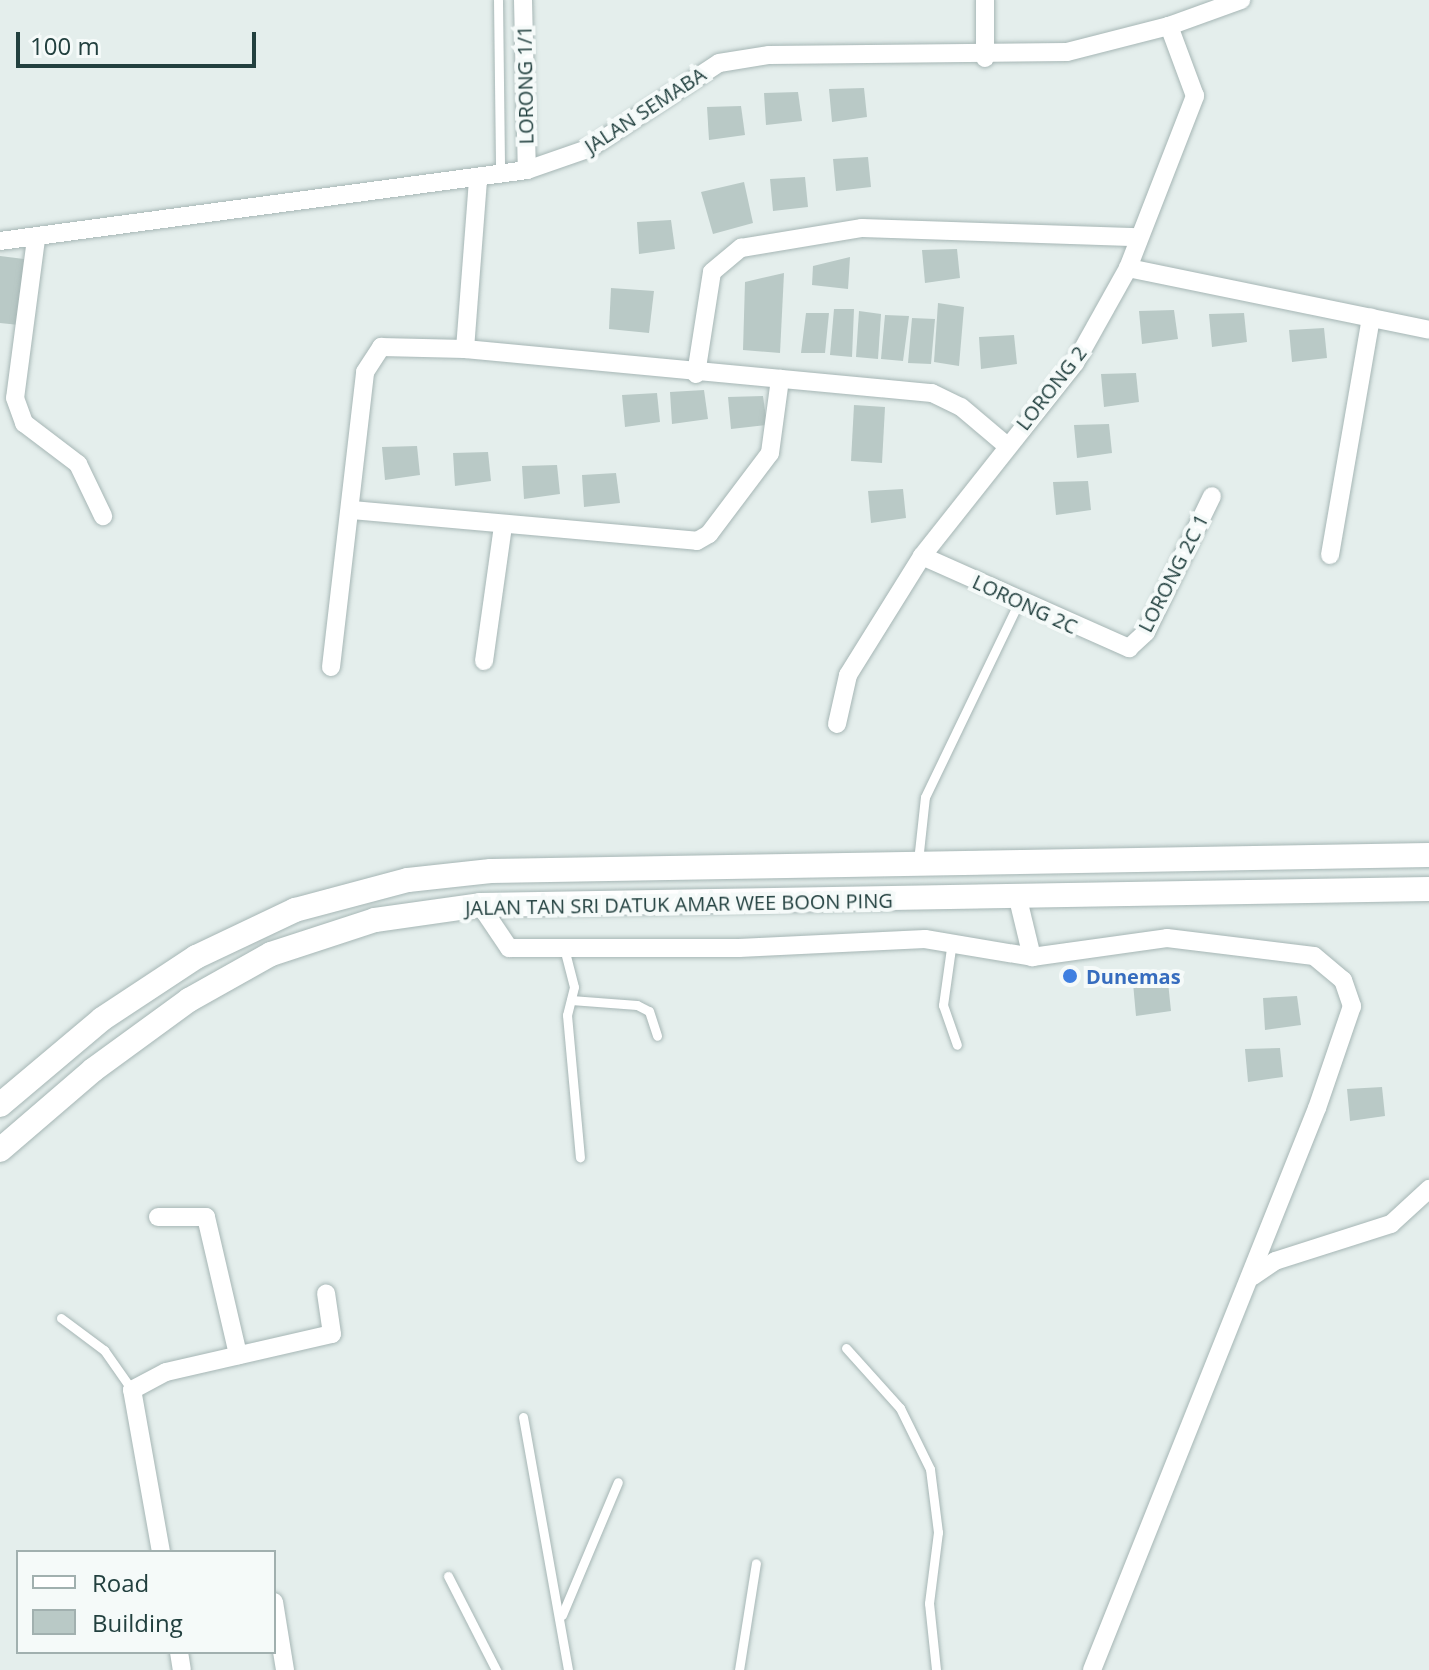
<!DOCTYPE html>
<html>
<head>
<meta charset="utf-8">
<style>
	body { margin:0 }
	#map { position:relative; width:1429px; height:1670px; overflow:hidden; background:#e4eeec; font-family:"Open Sans",sans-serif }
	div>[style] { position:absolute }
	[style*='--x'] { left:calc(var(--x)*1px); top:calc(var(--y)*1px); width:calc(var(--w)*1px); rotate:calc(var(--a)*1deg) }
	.building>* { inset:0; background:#b9c9c6 }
	.roads { filter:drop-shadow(0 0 2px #a6b6b5) drop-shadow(0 0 2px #a6b6b5) }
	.lane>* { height:9px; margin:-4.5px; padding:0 4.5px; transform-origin:4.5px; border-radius:4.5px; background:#fff }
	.street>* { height:18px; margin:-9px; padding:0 9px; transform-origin:9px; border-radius:9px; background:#fff }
	.secondary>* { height:24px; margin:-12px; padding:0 12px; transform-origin:12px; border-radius:12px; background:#fff }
	.dots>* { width:22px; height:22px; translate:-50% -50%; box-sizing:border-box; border:4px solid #f5faf9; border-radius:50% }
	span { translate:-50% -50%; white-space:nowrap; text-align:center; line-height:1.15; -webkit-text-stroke:8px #f5faf9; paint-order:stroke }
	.street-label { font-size:20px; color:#22403f }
	.shop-label { font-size:20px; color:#366cbe; font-weight:700 }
	.left { translate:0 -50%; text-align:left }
	.legend { position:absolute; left:16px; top:1550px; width:260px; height:104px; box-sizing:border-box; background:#f5faf9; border:2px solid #a1b0af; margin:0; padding:10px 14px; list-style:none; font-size:24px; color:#22403f }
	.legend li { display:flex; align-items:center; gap:16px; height:40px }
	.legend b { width:40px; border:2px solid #a1b0af }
	.scale { position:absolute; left:16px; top:32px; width:240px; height:36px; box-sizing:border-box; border:4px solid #22403f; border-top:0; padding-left:10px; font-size:24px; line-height:28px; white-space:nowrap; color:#22403f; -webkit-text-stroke:6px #f5faf9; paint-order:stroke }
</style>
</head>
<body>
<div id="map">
	<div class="building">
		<i style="clip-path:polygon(864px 88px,867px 117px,832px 122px,829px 89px)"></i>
		<i style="clip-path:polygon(798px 92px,802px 121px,766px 125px,764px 93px)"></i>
		<i style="clip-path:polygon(741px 106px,745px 135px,709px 140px,707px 107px)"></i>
		<i style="clip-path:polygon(868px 157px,871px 187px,836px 191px,833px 159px)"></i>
		<i style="clip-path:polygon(805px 177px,808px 207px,773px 211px,770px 179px)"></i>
		<i style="clip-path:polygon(744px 182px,753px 223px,713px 234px,701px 192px)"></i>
		<i style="clip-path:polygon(671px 220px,675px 249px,639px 254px,637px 222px)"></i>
		<i style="clip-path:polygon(957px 249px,960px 278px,925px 283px,922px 250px)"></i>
		<i style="clip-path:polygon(0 256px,24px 259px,19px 325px,0 323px)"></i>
		<i style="clip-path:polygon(850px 257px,848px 289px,812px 285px,813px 266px)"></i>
		<i style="clip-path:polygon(784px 273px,780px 353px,743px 350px,745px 282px)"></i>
		<i style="clip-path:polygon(611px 288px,654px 291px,649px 333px,609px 329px)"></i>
		<i style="clip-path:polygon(938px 303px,964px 307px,959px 366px,934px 362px)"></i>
		<i style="clip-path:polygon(834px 309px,854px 309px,852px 357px,830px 355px)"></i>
		<i style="clip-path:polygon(1174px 310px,1178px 339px,1142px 344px,1139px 311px)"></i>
		<i style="clip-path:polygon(859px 311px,881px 314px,878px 359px,856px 357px)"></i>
		<i style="clip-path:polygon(806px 313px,829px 313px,825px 353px,801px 353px)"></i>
		<i style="clip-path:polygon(1244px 313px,1247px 342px,1212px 347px,1209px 314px)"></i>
		<i style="clip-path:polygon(885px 315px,909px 316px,903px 361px,881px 359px)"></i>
		<i style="clip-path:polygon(912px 318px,935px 319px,931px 364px,908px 363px)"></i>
		<i style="clip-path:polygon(1324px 328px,1327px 358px,1292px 362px,1289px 330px)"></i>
		<i style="clip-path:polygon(1014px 335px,1017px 364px,981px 369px,979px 337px)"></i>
		<i style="clip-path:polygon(1136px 373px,1139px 402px,1104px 407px,1101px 374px)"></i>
		<i style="clip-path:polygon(704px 390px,708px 419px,672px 424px,670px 392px)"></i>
		<i style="clip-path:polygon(657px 393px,660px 422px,625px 427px,622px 395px)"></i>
		<i style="clip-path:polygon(763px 396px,767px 425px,731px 429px,728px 397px)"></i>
		<i style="clip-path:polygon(854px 405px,885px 407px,882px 463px,851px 461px)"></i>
		<i style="clip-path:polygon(1109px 424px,1112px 453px,1077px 458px,1074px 425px)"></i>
		<i style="clip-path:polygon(417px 446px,420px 475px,385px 480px,382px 447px)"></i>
		<i style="clip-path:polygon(488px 452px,491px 481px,455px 486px,453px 453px)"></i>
		<i style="clip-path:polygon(557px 465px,560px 494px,524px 499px,522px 466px)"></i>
		<i style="clip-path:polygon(616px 473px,620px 503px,584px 507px,582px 475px)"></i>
		<i style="clip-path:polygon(1088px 481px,1091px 510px,1056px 515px,1053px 482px)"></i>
		<i style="clip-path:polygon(903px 489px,906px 518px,871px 523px,868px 491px)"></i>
		<i style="clip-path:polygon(1168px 982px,1171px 1011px,1136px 1016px,1133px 983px)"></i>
		<i style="clip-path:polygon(1297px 996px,1301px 1025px,1265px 1030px,1263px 998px)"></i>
		<i style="clip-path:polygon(1280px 1048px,1283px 1077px,1248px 1082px,1245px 1049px)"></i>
		<i style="clip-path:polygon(1382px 1087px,1385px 1116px,1350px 1121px,1347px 1089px)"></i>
	</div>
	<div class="roads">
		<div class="lane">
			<i style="--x:498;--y:0;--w:175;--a:89.3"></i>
			<i style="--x:918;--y:861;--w:64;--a:-83.8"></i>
			<i style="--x:925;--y:797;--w:216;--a:-64.3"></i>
			<i style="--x:952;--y:941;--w:65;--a:98"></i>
			<i style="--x:943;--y:1005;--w:42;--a:70.7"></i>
			<i style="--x:564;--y:948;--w:40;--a:75.6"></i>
			<i style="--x:574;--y:987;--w:29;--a:104"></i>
			<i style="--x:567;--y:1015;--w:143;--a:84.8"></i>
			<i style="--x:571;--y:1000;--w:66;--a:4.3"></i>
			<i style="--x:637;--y:1005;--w:13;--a:27"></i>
			<i style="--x:649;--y:1011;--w:26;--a:72"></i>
			<i style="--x:61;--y:1318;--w:54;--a:36.7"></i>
			<i style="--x:104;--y:1350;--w:49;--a:55"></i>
			<i style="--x:846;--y:1348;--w:81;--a:48"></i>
			<i style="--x:900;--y:1408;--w:68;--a:63.8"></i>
			<i style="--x:930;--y:1469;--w:64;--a:82.8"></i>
			<i style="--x:938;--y:1532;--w:72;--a:97.2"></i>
			<i style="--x:929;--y:1603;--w:67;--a:84"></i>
			<i style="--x:523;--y:1417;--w:257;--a:79.9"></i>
			<i style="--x:448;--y:1576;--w:106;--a:62.9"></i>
			<i style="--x:562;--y:1615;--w:144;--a:-67.2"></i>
			<i style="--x:739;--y:1670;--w:108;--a:-81"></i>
		</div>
		<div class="street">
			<i style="--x:523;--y:0;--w:170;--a:88.7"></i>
			<i style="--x:985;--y:58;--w:58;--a:-90"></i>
			<i style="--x:36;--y:239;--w:160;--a:97.5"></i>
			<i style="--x:15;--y:398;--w:27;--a:70"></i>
			<i style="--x:24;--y:423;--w:68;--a:37.2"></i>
			<i style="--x:78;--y:464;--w:58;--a:64.3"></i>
			<i style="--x:0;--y:241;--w:532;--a:-7.67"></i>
			<i style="--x:527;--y:170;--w:67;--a:-19.2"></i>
			<i style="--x:590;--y:148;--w:154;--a:-33.4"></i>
			<i style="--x:719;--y:63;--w:51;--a:-9.1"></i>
			<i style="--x:769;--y:55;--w:298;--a:-0.6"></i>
			<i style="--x:1067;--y:52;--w:105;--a:-14.3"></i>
			<i style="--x:1169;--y:26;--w:77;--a:-19.9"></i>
			<i style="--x:1128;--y:268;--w:307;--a:11.6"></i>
			<i style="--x:465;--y:349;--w:169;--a:-85.6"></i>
			<i style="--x:696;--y:374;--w:103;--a:-81.1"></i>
			<i style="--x:712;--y:272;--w:38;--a:-40"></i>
			<i style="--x:741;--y:248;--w:123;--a:-9.4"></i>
			<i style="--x:862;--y:228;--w:276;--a:1.9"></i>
			<i style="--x:352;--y:510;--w:346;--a:5.1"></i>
			<i style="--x:697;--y:541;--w:14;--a:-30"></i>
			<i style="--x:709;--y:534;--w:101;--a:-53"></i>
			<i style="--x:770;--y:453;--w:75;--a:-82.3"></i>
			<i style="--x:1330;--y:555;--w:241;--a:-80.2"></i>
			<i style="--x:922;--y:556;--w:227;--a:24"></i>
			<i style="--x:1129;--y:648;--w:23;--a:-43"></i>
			<i style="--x:1146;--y:632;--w:151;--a:-64.1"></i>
			<i style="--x:484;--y:661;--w:136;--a:-82"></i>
			<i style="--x:331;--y:667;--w:297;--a:-83.4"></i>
			<i style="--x:365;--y:372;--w:30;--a:-57"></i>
			<i style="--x:381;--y:347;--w:84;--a:1.4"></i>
			<i style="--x:465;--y:349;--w:469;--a:5.4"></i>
			<i style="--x:932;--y:393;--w:32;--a:26"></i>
			<i style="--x:961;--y:407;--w:57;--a:40.1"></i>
			<i style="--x:837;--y:724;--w:50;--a:-77.3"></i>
			<i style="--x:848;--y:675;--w:140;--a:-58.1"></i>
			<i style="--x:922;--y:556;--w:246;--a:-51.6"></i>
			<i style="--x:1075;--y:363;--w:109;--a:-60.8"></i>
			<i style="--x:1128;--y:268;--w:185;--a:-68.7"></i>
			<i style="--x:1195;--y:96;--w:75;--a:-110.4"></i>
			<i style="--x:1018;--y:899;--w:60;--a:76.4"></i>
			<i style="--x:480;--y:905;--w:52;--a:56"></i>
			<i style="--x:509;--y:948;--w:230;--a:0"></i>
			<i style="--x:739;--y:948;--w:186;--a:-2.8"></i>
			<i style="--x:925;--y:939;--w:109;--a:9.5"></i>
			<i style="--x:1032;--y:957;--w:136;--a:-8"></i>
			<i style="--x:1167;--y:938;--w:148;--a:7"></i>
			<i style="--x:1314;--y:956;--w:38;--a:40"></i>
			<i style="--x:1343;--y:980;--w:28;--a:71"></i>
			<i style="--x:1352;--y:1006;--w:108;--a:108.9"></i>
			<i style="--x:1317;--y:1108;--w:605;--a:111.82"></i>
			<i style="--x:158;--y:1217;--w:48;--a:0"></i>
			<i style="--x:206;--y:1217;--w:142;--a:76.9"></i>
			<i style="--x:1253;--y:1276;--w:27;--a:-34"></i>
			<i style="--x:1275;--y:1261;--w:122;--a:-17.7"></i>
			<i style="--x:1391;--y:1224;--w:52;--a:-42.6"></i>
			<i style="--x:161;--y:1552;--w:165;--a:-100.1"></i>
			<i style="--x:132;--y:1390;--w:38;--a:-28"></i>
			<i style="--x:166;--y:1372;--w:170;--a:-12.9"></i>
			<i style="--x:332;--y:1334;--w:41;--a:-98.3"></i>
			<i style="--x:274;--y:1602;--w:69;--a:80.8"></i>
			<i style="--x:179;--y:1652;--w:18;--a:81"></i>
		</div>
		<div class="secondary">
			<i style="--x:0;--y:1105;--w:133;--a:-40.1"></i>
			<i style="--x:102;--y:1019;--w:113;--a:-33.4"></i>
			<i style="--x:196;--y:957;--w:110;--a:-25.4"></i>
			<i style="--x:295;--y:910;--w:117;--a:-14.9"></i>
			<i style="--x:408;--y:880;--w:83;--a:-6.2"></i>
			<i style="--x:491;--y:871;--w:938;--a:-0.98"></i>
			<i style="--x:0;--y:1150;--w:123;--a:-40.7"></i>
			<i style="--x:93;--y:1070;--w:119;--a:-36.1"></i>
			<i style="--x:189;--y:1000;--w:94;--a:-29.3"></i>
			<i style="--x:271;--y:954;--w:109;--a:-18.1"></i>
			<i style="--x:375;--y:920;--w:106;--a:-8.1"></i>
			<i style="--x:480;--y:905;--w:949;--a:-0.97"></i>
		</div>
	</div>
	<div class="dots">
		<i style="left:1070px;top:976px;background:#3f7fe0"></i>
	</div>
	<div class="street-label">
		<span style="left:525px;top:85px;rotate:-91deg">LORONG 1/1</span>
		<span style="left:645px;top:110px;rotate:-33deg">JALAN SEMABA</span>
		<span style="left:1051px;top:388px;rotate:-52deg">LORONG 2</span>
		<span style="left:1173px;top:573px;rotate:-63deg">LORONG 2C 1</span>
		<span style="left:1025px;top:604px;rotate:25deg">LORONG 2C</span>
		<span style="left:679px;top:904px;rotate:-1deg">JALAN TAN SRI DATUK AMAR WEE BOON PING</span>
	</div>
	<div class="shop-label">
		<span class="left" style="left:1086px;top:976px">Dunemas</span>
	</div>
	<ul class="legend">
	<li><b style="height:10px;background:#fff"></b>Road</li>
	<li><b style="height:22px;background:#b9c9c6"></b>Building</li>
	</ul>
	<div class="scale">100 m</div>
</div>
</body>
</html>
